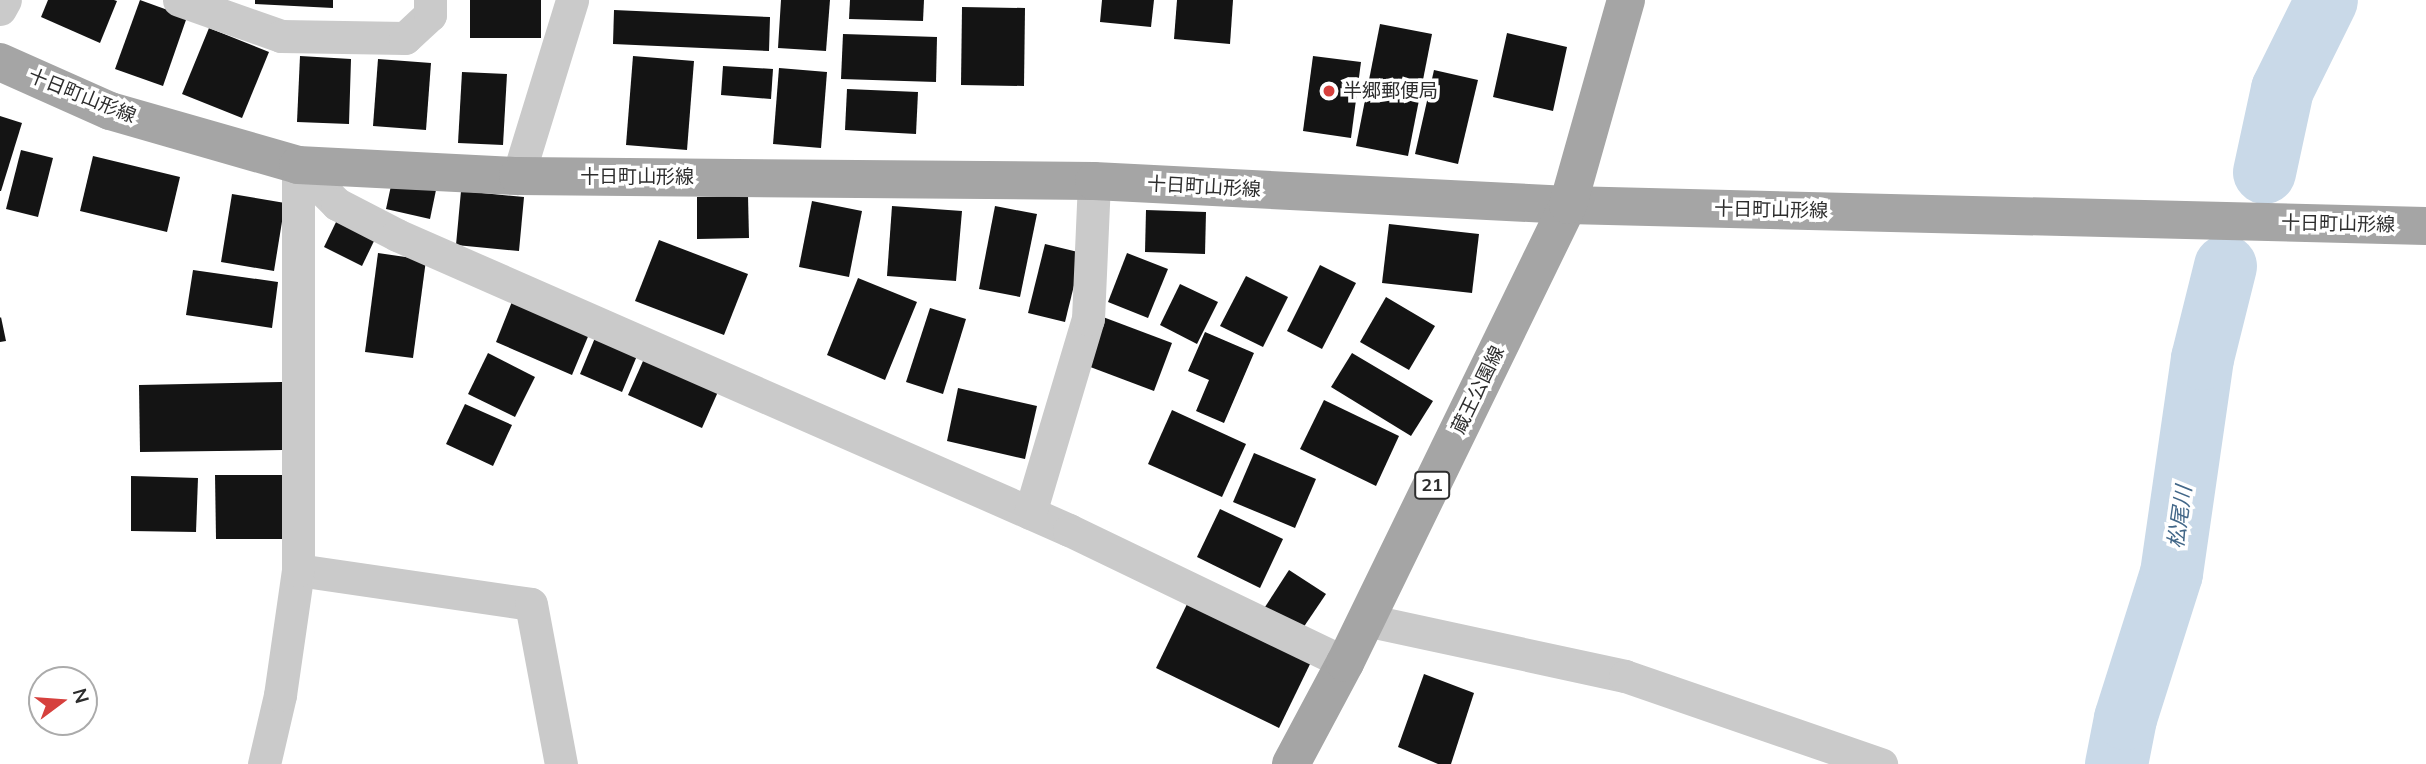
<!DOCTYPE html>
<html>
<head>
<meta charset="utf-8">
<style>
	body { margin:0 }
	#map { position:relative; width:2426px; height:764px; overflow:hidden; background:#fff; font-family:Mulish,"Noto Sans JP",sans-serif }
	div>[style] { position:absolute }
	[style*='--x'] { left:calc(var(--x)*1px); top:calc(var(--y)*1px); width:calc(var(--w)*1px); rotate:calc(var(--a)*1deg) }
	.river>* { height:63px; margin:-31.5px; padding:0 31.5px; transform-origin:31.5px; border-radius:31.5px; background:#c9d9e8 }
	.building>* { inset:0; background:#141414 }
	.minor>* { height:33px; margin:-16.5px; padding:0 16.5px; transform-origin:16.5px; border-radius:16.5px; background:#cacaca }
	.major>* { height:38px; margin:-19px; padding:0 19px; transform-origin:19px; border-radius:19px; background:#a5a5a5 }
	.dots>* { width:19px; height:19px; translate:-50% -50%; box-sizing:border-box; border:4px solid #fff; border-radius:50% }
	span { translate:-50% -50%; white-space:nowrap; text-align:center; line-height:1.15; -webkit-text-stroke:7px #fff; paint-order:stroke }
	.shield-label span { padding:2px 5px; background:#fff; border:2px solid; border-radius:5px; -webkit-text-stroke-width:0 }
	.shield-label { font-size:18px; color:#2d2d2d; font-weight:700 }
	.poi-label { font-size:19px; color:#2d2d2d }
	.left { translate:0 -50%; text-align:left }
	.street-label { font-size:19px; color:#2d2d2d }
	.water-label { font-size:21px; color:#426788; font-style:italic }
	.north { position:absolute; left:28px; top:666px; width:70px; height:70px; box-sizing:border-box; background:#fff; border:2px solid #ababab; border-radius:50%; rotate:74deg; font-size:19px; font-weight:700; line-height:28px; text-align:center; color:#2d2d2d }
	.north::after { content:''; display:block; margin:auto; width:24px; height:32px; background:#d6403d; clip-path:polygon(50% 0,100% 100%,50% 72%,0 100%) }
</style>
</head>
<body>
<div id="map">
	<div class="river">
		<i style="--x:2264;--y:172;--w:85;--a:-77.8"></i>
		<i style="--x:2282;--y:89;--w:99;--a:-63.7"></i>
		<i style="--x:2116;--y:764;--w:47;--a:-78.9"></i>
		<i style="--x:2125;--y:718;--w:152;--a:-72.4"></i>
		<i style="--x:2171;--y:573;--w:217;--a:-81.8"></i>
		<i style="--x:2202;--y:358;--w:95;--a:-76"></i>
	</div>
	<div class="building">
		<i style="clip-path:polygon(48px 0,114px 0,117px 1px,100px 43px,41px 17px)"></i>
		<i style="clip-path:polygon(140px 0,187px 17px,163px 86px,115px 69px)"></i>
		<i style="clip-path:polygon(255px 0,333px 0,333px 8px,255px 4px)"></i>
		<i style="clip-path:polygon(470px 0,541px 0,541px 38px,470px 38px)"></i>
		<i style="clip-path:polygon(781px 0,830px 0,826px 51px,778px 48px)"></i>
		<i style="clip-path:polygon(850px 0,924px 0,923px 21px,849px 19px)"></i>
		<i style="clip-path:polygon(1102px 0,1154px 0,1151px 27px,1100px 22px)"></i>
		<i style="clip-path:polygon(1177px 0,1233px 0,1230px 44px,1174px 39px)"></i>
		<i style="clip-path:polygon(962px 7px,1025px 8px,1024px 86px,961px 85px)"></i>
		<i style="clip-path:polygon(614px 10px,770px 17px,769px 51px,613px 44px)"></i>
		<i style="clip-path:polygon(1380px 24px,1432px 34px,1408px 156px,1356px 146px)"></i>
		<i style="clip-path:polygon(209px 28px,269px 52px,242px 118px,182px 94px)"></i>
		<i style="clip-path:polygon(1507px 33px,1567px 47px,1553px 111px,1493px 97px)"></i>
		<i style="clip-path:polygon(843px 34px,937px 37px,936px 82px,841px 79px)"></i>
		<i style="clip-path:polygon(300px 56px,351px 59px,349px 124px,297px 122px)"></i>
		<i style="clip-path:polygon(633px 56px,694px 61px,687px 150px,626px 145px)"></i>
		<i style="clip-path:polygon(1313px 56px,1361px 62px,1351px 138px,1303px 131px)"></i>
		<i style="clip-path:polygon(378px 59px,431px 63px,426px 130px,373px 126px)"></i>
		<i style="clip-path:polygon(723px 66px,773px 69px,771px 99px,721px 95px)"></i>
		<i style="clip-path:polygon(779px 68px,827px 72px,821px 148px,773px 144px)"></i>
		<i style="clip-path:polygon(1434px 70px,1478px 80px,1458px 164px,1415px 154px)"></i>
		<i style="clip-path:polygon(462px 72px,507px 74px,503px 145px,458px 143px)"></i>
		<i style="clip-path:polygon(847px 89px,918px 92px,916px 134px,845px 130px)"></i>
		<i style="clip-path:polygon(0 116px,22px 123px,1px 191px,0 191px)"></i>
		<i style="clip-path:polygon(21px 150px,53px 158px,38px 217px,6px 209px)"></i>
		<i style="clip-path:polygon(93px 156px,180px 177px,167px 232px,80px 211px)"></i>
		<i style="clip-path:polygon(392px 181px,436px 190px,430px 219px,386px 209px)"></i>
		<i style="clip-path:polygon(461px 191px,524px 197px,519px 251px,456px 245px)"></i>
		<i style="clip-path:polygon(232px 194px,285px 203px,274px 271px,221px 262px)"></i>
		<i style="clip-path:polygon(748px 196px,749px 238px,697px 239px,697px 197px)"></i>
		<i style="clip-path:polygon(812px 201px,862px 211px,849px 277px,799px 267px)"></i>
		<i style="clip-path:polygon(892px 206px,962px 211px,956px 281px,887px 276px)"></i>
		<i style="clip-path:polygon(995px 206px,1037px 214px,1020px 297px,979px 289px)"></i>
		<i style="clip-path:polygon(1146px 210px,1206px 212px,1205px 254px,1145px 252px)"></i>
		<i style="clip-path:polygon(337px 220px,375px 239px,362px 266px,324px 247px)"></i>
		<i style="clip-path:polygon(1389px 224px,1479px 234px,1472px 293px,1382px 283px)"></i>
		<i style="clip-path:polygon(659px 240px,748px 274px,724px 335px,635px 301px)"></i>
		<i style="clip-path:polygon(1045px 244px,1082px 253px,1065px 322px,1028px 313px)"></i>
		<i style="clip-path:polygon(378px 253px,426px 260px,413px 358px,365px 352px)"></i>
		<i style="clip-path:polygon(1127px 253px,1168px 269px,1148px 318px,1108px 302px)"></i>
		<i style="clip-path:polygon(1320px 265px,1356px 283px,1322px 349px,1287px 331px)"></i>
		<i style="clip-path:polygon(193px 270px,278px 282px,272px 328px,186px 315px)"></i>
		<i style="clip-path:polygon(1246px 276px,1288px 297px,1263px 347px,1220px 326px)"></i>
		<i style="clip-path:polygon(858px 278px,917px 302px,885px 380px,827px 355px)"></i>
		<i style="clip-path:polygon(1180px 284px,1218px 302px,1197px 344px,1160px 325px)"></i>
		<i style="clip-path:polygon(515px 294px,592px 327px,572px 375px,496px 342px)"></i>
		<i style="clip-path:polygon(1386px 297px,1435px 326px,1409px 370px,1360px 342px)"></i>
		<i style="clip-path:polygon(930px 308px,966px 319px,943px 394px,906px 382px)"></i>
		<i style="clip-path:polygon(1px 317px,6px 341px,0 342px,0 318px)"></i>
		<i style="clip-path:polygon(1103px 317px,1172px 343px,1154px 391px,1085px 365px)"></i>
		<i style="clip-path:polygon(1205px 332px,1254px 353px,1224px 423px,1196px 411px,1209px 380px,1188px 371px)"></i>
		<i style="clip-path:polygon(597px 333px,639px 351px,622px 392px,580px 374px)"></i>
		<i style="clip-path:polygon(647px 352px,721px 385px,702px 428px,628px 395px)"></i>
		<i style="clip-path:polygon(488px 353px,535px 377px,515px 417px,468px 394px)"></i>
		<i style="clip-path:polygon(1352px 353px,1433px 401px,1411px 436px,1331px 387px)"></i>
		<i style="clip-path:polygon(282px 382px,283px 450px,140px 452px,139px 385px)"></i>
		<i style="clip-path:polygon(958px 388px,1037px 406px,1025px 459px,947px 441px)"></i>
		<i style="clip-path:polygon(1324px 400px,1399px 436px,1376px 486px,1300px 449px)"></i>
		<i style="clip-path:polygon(465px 404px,512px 425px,493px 466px,446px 444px)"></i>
		<i style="clip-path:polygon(1172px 410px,1246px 444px,1222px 497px,1148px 464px)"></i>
		<i style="clip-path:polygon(1254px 453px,1316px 479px,1295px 528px,1233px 502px)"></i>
		<i style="clip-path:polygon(215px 475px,283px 475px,283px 539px,216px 539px)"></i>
		<i style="clip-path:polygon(131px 476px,198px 478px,196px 532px,131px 531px)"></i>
		<i style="clip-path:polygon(1220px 509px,1283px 539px,1260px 588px,1197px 557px)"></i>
		<i style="clip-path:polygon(1289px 570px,1326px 594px,1301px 631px,1265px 607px)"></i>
		<i style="clip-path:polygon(1189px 600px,1312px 660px,1279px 728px,1156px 668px)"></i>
		<i style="clip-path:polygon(1424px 674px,1474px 693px,1451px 764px,1438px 764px,1398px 747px)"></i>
	</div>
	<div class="minor">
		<i style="--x:179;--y:0;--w:108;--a:19.4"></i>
		<i style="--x:281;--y:36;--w:124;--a:0.9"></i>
		<i style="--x:405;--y:38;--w:34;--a:-43"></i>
		<i style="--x:430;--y:15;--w:15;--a:-90"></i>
		<i style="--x:0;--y:9;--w:10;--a:-61"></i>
		<i style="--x:298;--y:165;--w:55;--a:45"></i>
		<i style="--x:337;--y:204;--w:68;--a:27.3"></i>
		<i style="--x:397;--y:235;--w:734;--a:23.7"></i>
		<i style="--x:1069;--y:530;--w:306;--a:25.7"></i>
		<i style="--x:518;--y:176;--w:184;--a:-72.9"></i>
		<i style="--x:1030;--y:513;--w:202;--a:-73.4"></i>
		<i style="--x:1088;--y:319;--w:138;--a:-87.5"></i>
		<i style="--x:298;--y:570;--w:235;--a:8.3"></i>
		<i style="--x:531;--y:604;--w:163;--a:79.4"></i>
		<i style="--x:1366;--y:620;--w:265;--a:12.2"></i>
		<i style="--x:1625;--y:676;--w:271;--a:19"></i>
		<i style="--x:264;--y:764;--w:71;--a:-76.9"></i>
		<i style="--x:280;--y:695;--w:126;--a:-81.8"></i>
		<i style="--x:298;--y:570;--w:405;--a:-90"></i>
	</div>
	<div class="major">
		<i style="--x:0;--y:62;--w:120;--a:24"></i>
		<i style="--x:110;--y:111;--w:196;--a:16"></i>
		<i style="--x:298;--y:165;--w:220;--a:2.9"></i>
		<i style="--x:518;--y:176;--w:576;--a:0.5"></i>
		<i style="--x:1094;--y:181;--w:475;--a:2.9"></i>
		<i style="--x:1568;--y:205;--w:858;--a:1.4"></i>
		<i style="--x:1291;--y:764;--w:115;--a:-61.9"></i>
		<i style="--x:1345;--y:663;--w:509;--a:-64.04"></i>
		<i style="--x:1568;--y:205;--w:213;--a:-74.2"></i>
	</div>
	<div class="dots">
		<i style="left:1329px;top:91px;background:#d6403d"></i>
	</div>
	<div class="shield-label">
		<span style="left:1432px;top:485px">21</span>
	</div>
	<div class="poi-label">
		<span class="left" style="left:1343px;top:91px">半郷郵便局</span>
	</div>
	<div class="street-label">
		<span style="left:82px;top:96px;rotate:22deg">十日町山形線</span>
		<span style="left:637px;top:177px">十日町山形線</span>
		<span style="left:1204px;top:187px;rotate:3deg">十日町山形線</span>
		<span style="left:1771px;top:210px;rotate:1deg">十日町山形線</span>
		<span style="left:2338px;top:224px;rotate:1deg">十日町山形線</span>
		<span style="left:1478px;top:390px;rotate:-64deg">蔵王公園線</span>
	</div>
	<div class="water-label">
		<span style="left:2179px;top:517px;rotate:-82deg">松尾川</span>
	</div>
	<div class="north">N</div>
</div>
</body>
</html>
